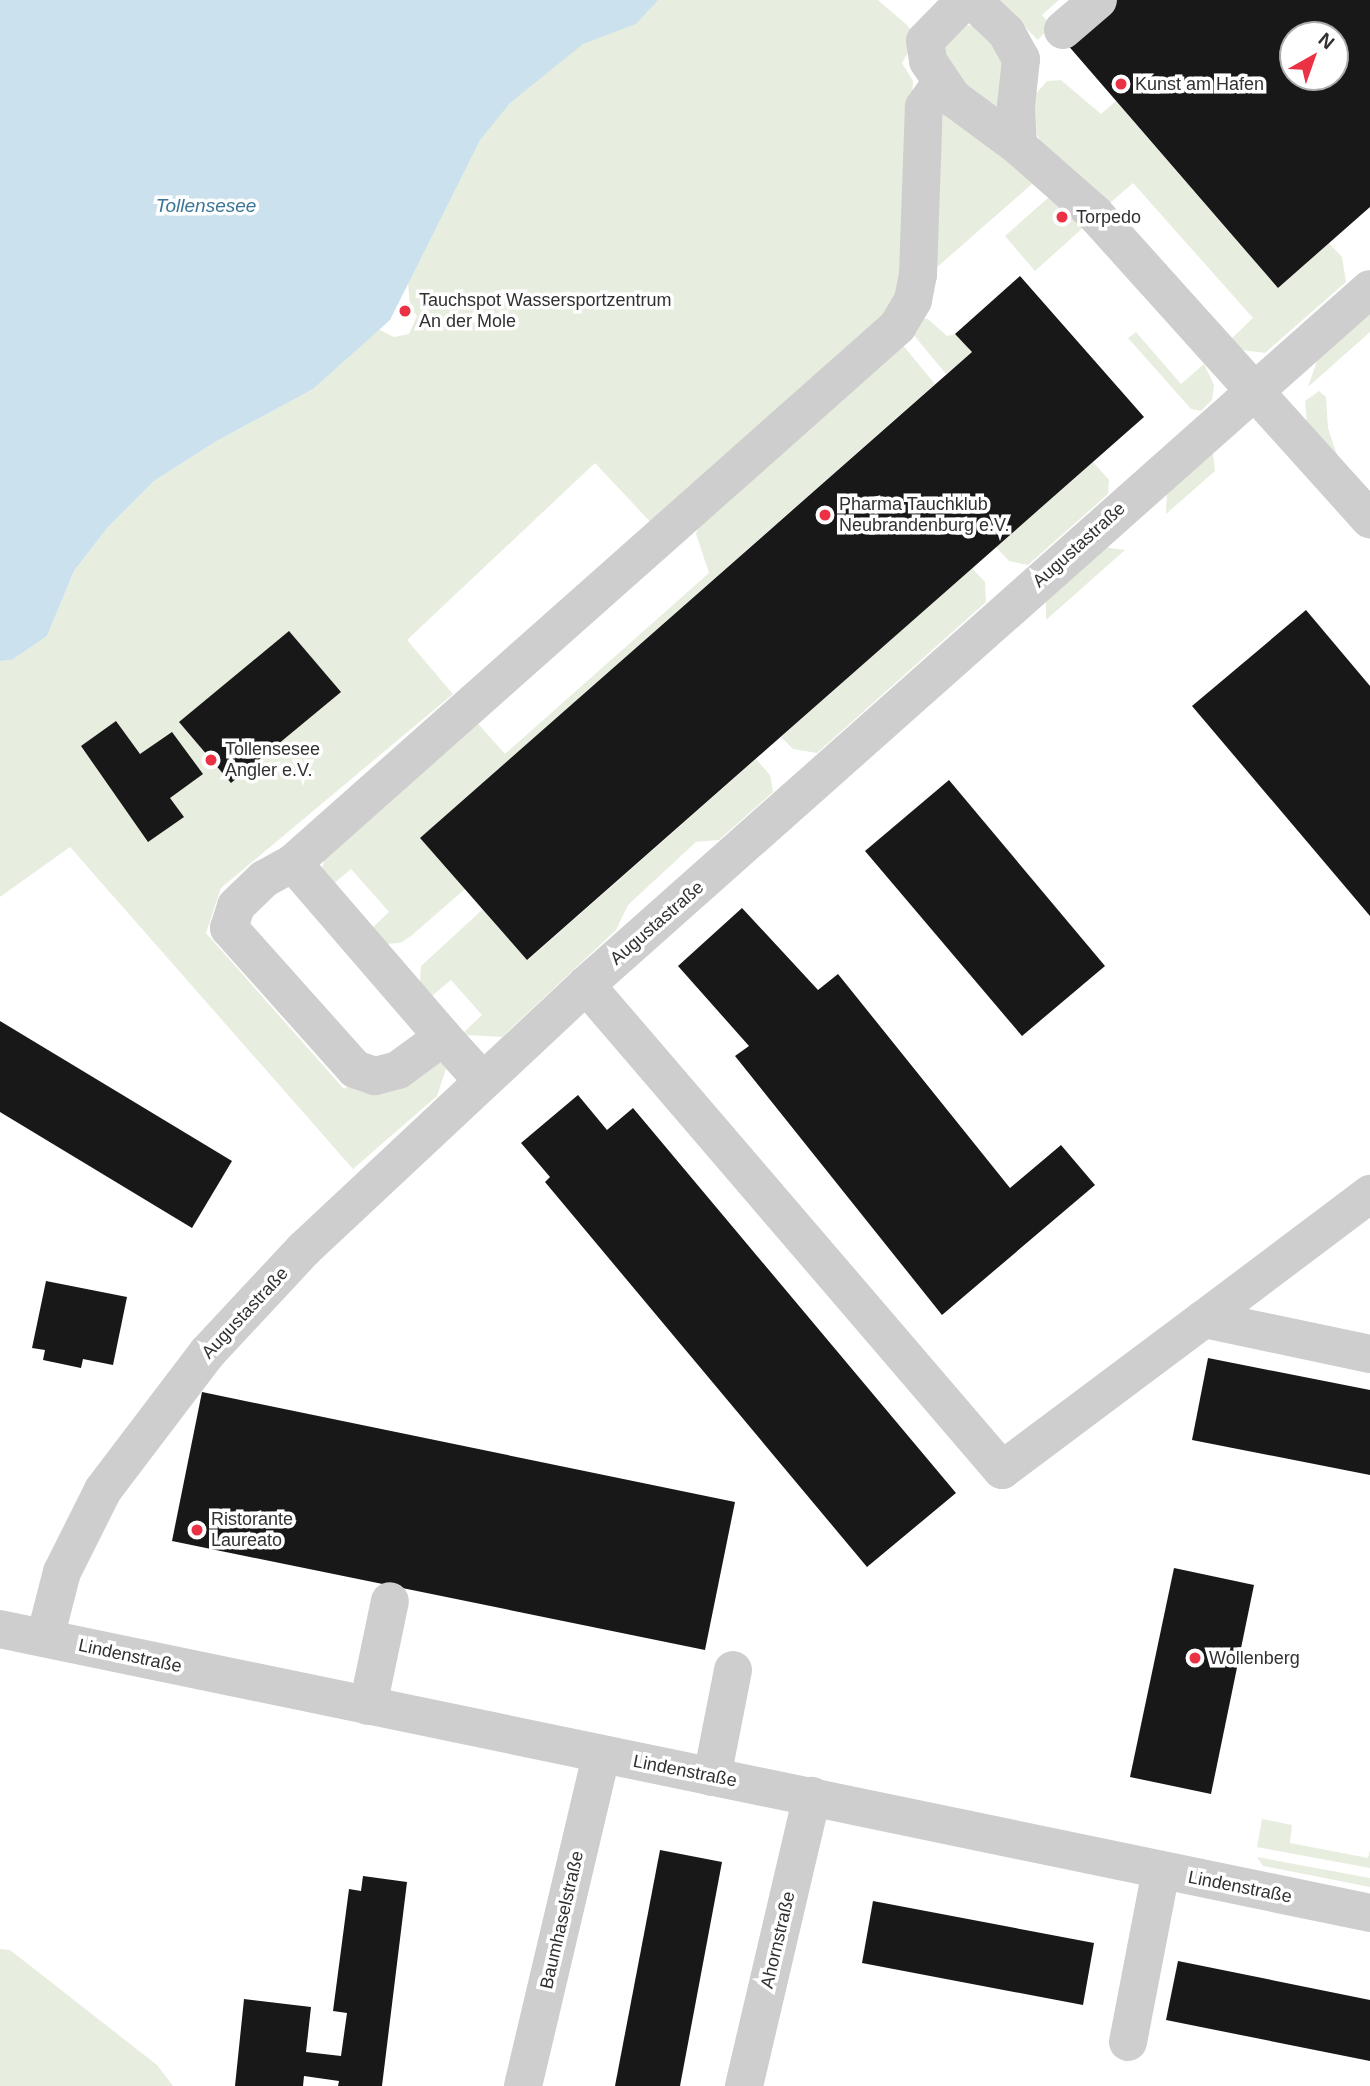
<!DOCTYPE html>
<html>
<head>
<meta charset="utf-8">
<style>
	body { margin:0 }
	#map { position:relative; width:1370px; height:2086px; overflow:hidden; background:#fff; font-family:Arial,sans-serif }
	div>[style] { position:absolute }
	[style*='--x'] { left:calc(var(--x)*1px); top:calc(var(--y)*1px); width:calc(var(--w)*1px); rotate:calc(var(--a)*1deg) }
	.green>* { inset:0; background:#e8eedf }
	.water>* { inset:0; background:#cbe2ee }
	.building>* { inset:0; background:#181818 }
	.minor>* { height:38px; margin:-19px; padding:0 19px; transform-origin:19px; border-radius:19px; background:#cecece }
	.dots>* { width:19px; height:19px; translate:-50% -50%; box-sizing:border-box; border:4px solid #fff; border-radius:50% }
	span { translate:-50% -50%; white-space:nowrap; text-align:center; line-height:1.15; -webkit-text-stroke:7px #fff; paint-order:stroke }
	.poi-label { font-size:18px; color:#313131 }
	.left { translate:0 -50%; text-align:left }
	.street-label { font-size:18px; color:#313131 }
	.water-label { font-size:19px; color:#3b7697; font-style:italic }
	.north { position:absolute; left:1279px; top:21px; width:70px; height:70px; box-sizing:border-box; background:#fff; border:2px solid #adadad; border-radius:50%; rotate:40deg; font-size:19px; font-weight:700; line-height:28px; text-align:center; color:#313131 }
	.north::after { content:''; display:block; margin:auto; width:24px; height:32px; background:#eb3144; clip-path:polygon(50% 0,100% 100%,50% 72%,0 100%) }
</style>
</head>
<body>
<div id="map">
	<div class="green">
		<i style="clip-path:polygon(582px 0,878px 0,908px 26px,913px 34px,911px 48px,902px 63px,913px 81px,903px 296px,655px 527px,595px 463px,407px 640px,453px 694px,221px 888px,206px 933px,344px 1089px,356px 1081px,438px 1060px,446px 1069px,437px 1096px,353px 1169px,70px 847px,0 897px,0 661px,12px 660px,47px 636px,74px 571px,108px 527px,154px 481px,215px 442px,313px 389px,378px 329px,394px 337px,409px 334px,417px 316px,410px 307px,408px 283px,381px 266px)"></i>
		<i style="clip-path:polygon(997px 0,1059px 0,1042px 15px,1051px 25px,1038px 40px)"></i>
		<i style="clip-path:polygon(963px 25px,976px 26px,1001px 40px,1004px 99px,995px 109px,961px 89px,942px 51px)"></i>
		<i style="clip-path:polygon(1061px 80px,1101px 114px,1116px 101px,1278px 288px,1329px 243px,1342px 257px,1346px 282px,1265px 353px,1242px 350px,1231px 339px,1253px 318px,1133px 183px,1110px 203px,1046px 151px,1037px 135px,1034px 96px,1047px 81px)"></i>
		<i style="clip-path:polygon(943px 109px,1033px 183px,935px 269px)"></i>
		<i style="clip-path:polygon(1050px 196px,1085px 226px,1035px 271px,1005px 236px)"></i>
		<i style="clip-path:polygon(1370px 311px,1370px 332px,1308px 387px,1317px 361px)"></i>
		<i style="clip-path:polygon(919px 318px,928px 319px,947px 336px,955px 334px,972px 352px,946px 374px,912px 333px)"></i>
		<i style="clip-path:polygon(1136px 332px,1181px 384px,1204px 364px,1214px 385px,1212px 400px,1201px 411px,1191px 409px,1128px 338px)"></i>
		<i style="clip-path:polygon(901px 343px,935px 384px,420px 838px,465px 889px,411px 936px,400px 943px,385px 944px,372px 928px,389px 912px,351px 869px,332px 885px,321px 872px,325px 858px,475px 720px,505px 754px,709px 573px,696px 534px,700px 521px)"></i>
		<i style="clip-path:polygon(1319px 391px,1326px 397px,1328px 428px,1337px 455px,1307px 424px,1305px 401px)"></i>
		<i style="clip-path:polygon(1213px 453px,1215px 471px,1166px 514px,1167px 490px)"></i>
		<i style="clip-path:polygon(1093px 462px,1109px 480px,1108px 494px,1028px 565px,1009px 561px,996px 547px)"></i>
		<i style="clip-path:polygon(1103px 547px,1125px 550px,1046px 620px,1046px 599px)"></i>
		<i style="clip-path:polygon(972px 568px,985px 582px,986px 602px,817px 753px,793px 749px,781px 737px)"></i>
		<i style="clip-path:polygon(756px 759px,770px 775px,773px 792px,719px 840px,696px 842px,628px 905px,616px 930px,502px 1037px,467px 1035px,464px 1032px,482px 1015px,451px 980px,432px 996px,420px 982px,421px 966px,483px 909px,528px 960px)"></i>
		<i style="clip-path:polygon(1262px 1819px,1292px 1825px,1290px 1843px,1368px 1858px,1370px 1850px,1370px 1868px,1257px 1847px)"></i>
		<i style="clip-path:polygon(1257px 1857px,1370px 1878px,1370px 1887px,1263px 1866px)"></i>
		<i style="clip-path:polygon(0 1949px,10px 1950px,157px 2065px,173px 2086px,0 2086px)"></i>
	</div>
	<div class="water">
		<i style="clip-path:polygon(0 0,658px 0,636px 24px,583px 44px,510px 103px,480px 140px,390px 320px,313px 389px,215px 442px,154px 481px,108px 527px,74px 571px,47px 636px,12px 660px,0 661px)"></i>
	</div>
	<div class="building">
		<i style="clip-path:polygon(evenodd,1116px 0,1370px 0,1370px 207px,1278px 288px,1066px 43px,1116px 0,1293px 35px,1335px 35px,1335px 77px,1293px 77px,1293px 35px)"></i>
		<i style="clip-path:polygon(1020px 276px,1144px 417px,527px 960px,420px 838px,972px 352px,955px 334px)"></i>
		<i style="clip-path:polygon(1306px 610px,1370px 686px,1370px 916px,1192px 706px)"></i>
		<i style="clip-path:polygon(289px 631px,341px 692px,231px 783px,179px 722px)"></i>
		<i style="clip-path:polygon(116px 721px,140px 754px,172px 732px,203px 774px,170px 798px,184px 817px,148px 842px,81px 746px)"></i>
		<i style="clip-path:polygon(949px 780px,1105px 966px,1022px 1036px,865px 851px)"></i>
		<i style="clip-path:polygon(742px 908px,818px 990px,838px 974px,1010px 1188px,1061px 1145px,1095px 1185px,942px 1315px,735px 1056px,749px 1046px,678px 966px)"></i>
		<i style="clip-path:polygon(0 1021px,232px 1161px,192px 1228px,0 1112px)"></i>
		<i style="clip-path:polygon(578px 1095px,607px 1130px,633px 1108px,956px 1493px,867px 1567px,545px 1182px,550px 1177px,521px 1143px)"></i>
		<i style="clip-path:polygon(46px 1281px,127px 1297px,113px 1365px,83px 1359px,81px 1368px,43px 1360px,45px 1350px,32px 1348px)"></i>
		<i style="clip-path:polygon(1208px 1358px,1370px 1390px,1370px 1475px,1192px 1440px)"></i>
		<i style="clip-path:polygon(202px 1392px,735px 1502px,705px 1650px,172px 1541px)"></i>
		<i style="clip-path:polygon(1174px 1568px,1254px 1585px,1211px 1794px,1130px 1777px)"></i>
		<i style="clip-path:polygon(660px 1850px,722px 1862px,680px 2086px,615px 2086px)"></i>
		<i style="clip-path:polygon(363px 1876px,407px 1882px,382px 2086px,338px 2086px,339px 2081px,304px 2076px,303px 2086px,235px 2086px,244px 1999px,311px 2007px,306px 2052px,341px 2056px,347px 2013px,333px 2011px,349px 1889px,361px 1891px)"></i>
		<i style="clip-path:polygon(873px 1901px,1094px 1943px,1083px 2005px,862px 1963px)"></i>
		<i style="clip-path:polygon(1178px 1961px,1370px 2000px,1370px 2061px,1166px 2020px)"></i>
	</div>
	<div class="minor">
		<i style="--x:965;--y:0;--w:57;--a:134.3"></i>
		<i style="--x:925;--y:41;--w:20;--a:81"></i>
		<i style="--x:928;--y:61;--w:45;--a:56"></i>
		<i style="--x:953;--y:98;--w:81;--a:36.4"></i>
		<i style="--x:972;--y:0;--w:47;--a:43.3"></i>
		<i style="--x:1006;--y:32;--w:31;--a:61"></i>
		<i style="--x:1021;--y:59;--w:47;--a:96.1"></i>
		<i style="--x:1016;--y:106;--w:40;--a:87.1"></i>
		<i style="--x:1018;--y:146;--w:103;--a:41.4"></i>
		<i style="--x:1095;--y:214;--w:411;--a:48"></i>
		<i style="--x:1063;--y:30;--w:46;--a:-40.6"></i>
		<i style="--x:293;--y:863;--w:230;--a:49.2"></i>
		<i style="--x:586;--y:985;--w:639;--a:49.38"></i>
		<i style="--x:1002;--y:1470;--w:252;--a:-36.8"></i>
		<i style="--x:1204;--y:1319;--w:170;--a:11.9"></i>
		<i style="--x:482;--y:1080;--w:58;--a:-132.2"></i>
		<i style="--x:443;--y:1037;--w:56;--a:143.7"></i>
		<i style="--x:398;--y:1070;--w:24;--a:165"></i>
		<i style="--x:375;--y:1076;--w:21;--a:-161"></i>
		<i style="--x:355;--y:1069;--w:189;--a:-131.8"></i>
		<i style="--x:229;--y:928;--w:23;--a:-72"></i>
		<i style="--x:236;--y:906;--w:39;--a:-44"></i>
		<i style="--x:264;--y:879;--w:33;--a:-29"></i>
		<i style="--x:293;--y:863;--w:808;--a:-41.59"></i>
		<i style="--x:897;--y:327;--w:31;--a:-59"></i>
		<i style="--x:913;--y:300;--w:25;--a:-79"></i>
		<i style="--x:918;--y:275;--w:168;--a:-88"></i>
		<i style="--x:924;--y:107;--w:28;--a:-55"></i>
		<i style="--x:1204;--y:1319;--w:208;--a:-37"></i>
		<i style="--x:0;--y:1629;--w:1399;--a:11.71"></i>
		<i style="--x:45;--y:1638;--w:68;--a:-75.6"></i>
		<i style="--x:62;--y:1572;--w:92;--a:-63.4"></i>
		<i style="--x:103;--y:1490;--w:172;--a:-52.8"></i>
		<i style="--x:207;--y:1353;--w:141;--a:-47"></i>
		<i style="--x:303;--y:1250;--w:388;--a:-43.1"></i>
		<i style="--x:586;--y:985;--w:1048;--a:-41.6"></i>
		<i style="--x:368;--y:1706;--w:107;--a:-78.2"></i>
		<i style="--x:712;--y:1777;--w:109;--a:-78.9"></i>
		<i style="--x:1128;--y:2042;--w:174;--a:-79.1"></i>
		<i style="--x:523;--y:2086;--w:340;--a:-76.7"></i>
		<i style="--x:744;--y:2086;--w:298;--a:-76.8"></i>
	</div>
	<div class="dots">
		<i style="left:1121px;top:84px;background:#eb3144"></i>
		<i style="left:1062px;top:217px;background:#eb3144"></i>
		<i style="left:405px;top:311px;background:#eb3144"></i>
		<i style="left:825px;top:515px;background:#eb3144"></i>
		<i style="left:211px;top:760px;background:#eb3144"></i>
		<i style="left:197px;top:1530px;background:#eb3144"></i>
		<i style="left:1195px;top:1658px;background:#eb3144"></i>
	</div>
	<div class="poi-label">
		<span class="left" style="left:1135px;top:84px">Kunst am Hafen</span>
		<span class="left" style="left:1076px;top:217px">Torpedo</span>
		<span class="left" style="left:419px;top:311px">Tauchspot Wassersportzentrum<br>An der Mole</span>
		<span class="left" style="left:839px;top:515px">Pharma Tauchklub<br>Neubrandenburg e.V.</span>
		<span class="left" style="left:225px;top:760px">Tollensesee<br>Angler e.V.</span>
		<span class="left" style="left:211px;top:1530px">Ristorante<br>Laureato</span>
		<span class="left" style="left:1209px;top:1658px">Wollenberg</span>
	</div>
	<div class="street-label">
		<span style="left:1079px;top:545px;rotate:-42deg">Augustastraße</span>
		<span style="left:657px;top:923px;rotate:-41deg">Augustastraße</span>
		<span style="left:245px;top:1313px;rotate:-47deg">Augustastraße</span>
		<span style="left:130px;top:1656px;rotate:12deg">Lindenstraße</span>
		<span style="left:685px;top:1771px;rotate:11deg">Lindenstraße</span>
		<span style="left:1240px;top:1887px;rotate:11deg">Lindenstraße</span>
		<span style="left:562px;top:1920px;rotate:-77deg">Baumhaselstraße</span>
		<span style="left:778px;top:1940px;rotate:-77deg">Ahornstraße</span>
	</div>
	<div class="water-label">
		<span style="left:206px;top:206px">Tollensesee</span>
	</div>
	<div class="north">N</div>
</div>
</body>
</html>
